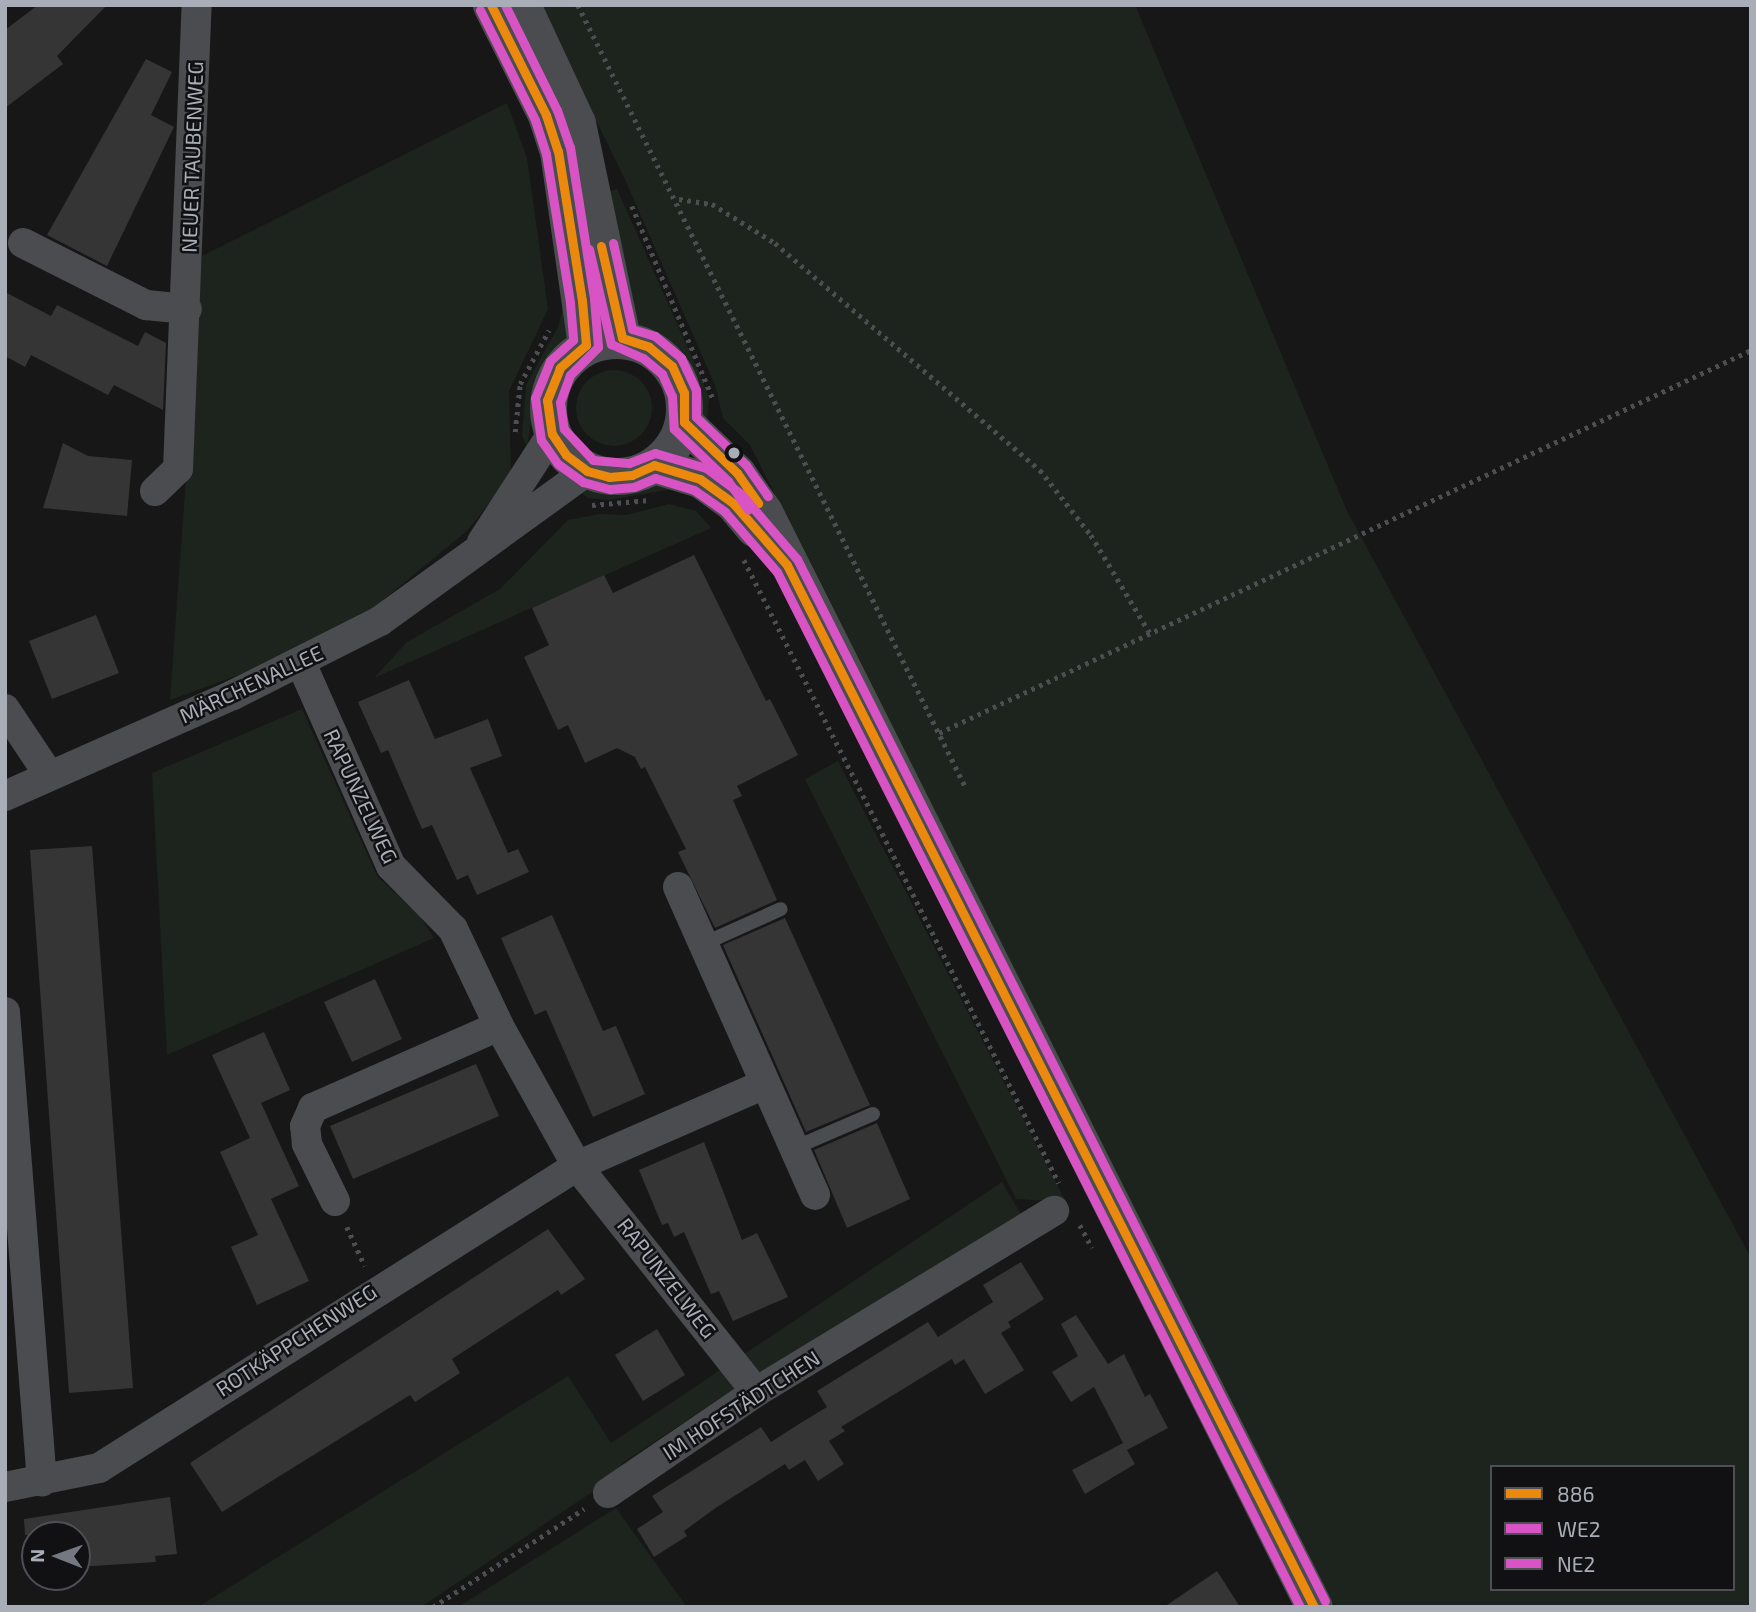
<!DOCTYPE html>
<html>
<head>
<meta charset="utf-8">
<style>
	body { margin:0 }
	#map { position:relative; width:1756px; height:1612px; overflow:hidden; background:#171717; font-family:"Exo 2",sans-serif }
	div>[style] { position:absolute }
	[style*='--x'] { left:calc(var(--x)*1px); top:calc(var(--y)*1px); width:calc(var(--w)*1px); rotate:calc(var(--a)*1deg) }
	.green>* { inset:0; background:#1d241e }
	.round { border-radius:50% }
	.building>* { inset:0; background:#353536 }
	.path>* { height:4.5px; margin-top:-2.25px; transform-origin:0; background:repeating-linear-gradient(90deg,#4d4e52 0 3.5px,transparent 0 8.5px) }
	.service>* { height:14px; margin:-7px; padding:0 7px; transform-origin:7px; border-radius:7px; background:#4b4c50 }
	.minor>* { height:30px; margin:-15px; padding:0 15px; transform-origin:15px; border-radius:15px; background:#4b4c50 }
	.tertiary>* { height:37px; margin:-18.5px; padding:0 18.5px; transform-origin:18.5px; border-radius:18.5px; background:#4b4c50 }
	.tertiary>.ring { margin:-18.5px; padding:0; box-sizing:content-box; background:none; border:37px solid #4b4c50; border-radius:50% }
	.bus-1>* { height:9px; margin:-4.5px; padding:0 4.5px; transform-origin:4.5px; border-radius:4.5px; background:#eb880e }
	.bus-2>* { height:9px; margin:-4.5px; padding:0 4.5px; transform-origin:4.5px; border-radius:4.5px; background:#d853c4 }
	.bus-3>* { height:9px; margin:-4.5px; padding:0 4.5px; transform-origin:4.5px; border-radius:4.5px; background:#d853c4 }
	.dots>* { width:19px; height:19px; translate:-50% -50%; box-sizing:border-box; border:4px solid #111113; border-radius:50% }
	span { translate:-50% -50%; white-space:nowrap; text-align:center; line-height:1.15; -webkit-text-stroke:5px #111113; paint-order:stroke }
	.street-label { font-size:21px; color:#a8adb8 }
	.frame { position:absolute; inset:0; border:7px solid #a8adb8; pointer-events:none }
	.legend { position:absolute; left:1490px; top:1465px; width:245px; height:126px; box-sizing:border-box; background:#111113; border:2px solid #4d4f55; margin:0; padding:9px 12px; list-style:none; font-size:21px; color:#a8adb8 }
	.legend li { display:flex; align-items:center; gap:14px; height:35px }
	.legend b { width:35px; border:2px solid #4d4f55 }
	.north { position:absolute; left:21px; top:1521px; width:70px; height:70px; box-sizing:border-box; background:#111113; border:2px solid #4d4f55; border-radius:50%; rotate:271deg; font-size:19px; font-weight:700; line-height:28px; text-align:center; color:#a8adb8 }
	.north::after { content:''; display:block; margin:auto; width:24px; height:32px; background:#757880; clip-path:polygon(50% 0,100% 100%,50% 72%,0 100%) }
</style>
</head>
<body>
<div id="map">
	<div class="green">
		<i style="clip-path:polygon(471px 5px,483px 5px,537px 114px,567px 336px,538px 377px,527px 447px,522px 436px,526px 385px,558px 327px,563px 307px,541px 155px,529px 120px)"></i>
		<i style="clip-path:polygon(evenodd,539px 5px,1135px 5px,1347px 511px,1751px 1258px,1751px 1607px,1335px 1607px,750px 445px,723px 418px,715px 385px,623px 175px,539px 5px,1492px 1467px,1733px 1467px,1733px 1589px,1492px 1589px,1492px 1467px)"></i>
		<i style="clip-path:polygon(507px 103px,527px 158px,548px 309px,509px 391px,511px 475px,468px 530px,371px 610px,266px 665px,170px 700px,202px 256px)"></i>
		<i style="clip-path:polygon(617px 189px,700px 375px,709px 399px,707px 422px,697px 408px,689px 370px,679px 354px,636px 324px,605px 193px)"></i>
		<i class="round" style="left:576px;top:370px;width:76px;height:76px"></i>
		<i style="clip-path:polygon(663px 480px,673px 489px,609px 500px,588px 498px,582px 493px,590px 488px,626px 491px)"></i>
		<i style="clip-path:polygon(669px 504px,696px 511px,711px 528px,374px 678px,407px 642px,500px 589px,568px 520px,600px 514px,626px 515px)"></i>
		<i style="clip-path:polygon(302px 709px,377px 876px,420px 916px,434px 938px,167px 1055px,152px 773px)"></i>
		<i style="clip-path:polygon(838px 761px,1066px 1202px,1016px 1199px,805px 779px)"></i>
		<i style="clip-path:polygon(1002px 1182px,1022px 1216px,719px 1399px,624px 1462px,601px 1486px,421px 1607px,198px 1607px,568px 1376px,611px 1443px)"></i>
		<i style="clip-path:polygon(616px 1508px,687px 1607px,458px 1607px)"></i>
	</div>
	<div class="building">
		<i style="clip-path:polygon(38px 5px,107px 5px,57px 56px,63px 64px,5px 108px,5px 30px)"></i>
		<i style="clip-path:polygon(146px 59px,172px 72px,151px 115px,174px 127px,107px 266px,47px 235px)"></i>
		<i style="clip-path:polygon(5px 292px,51px 316px,57px 305px,138px 346px,145px 332px,166px 343px,163px 410px,114px 385px,108px 395px,31px 355px,25px 367px,5px 356px)"></i>
		<i style="clip-path:polygon(63px 443px,88px 456px,132px 460px,127px 516px,43px 508px)"></i>
		<i style="clip-path:polygon(694px 555px,766px 701px,770px 699px,798px 755px,737px 786px,742px 796px,733px 800px,777px 900px,715px 928px,678px 852px,686px 849px,645px 767px,641px 769px,635px 757px,617px 748px,585px 763px,568px 725px,558px 730px,524px 657px,549px 645px,532px 608px,604px 575px,613px 593px)"></i>
		<i style="clip-path:polygon(96px 615px,119px 673px,52px 699px,29px 641px)"></i>
		<i style="clip-path:polygon(409px 680px,435px 739px,488px 719px,502px 756px,470px 768px,508px 853px,518px 849px,529px 872px,477px 895px,468px 875px,457px 880px,432px 825px,422px 829px,388px 750px,381px 753px,358px 702px)"></i>
		<i style="clip-path:polygon(92px 846px,133px 1388px,69px 1393px,30px 850px)"></i>
		<i style="clip-path:polygon(552px 915px,603px 1031px,616px 1026px,645px 1094px,593px 1117px,546px 1010px,535px 1015px,501px 938px)"></i>
		<i style="clip-path:polygon(785px 918px,870px 1105px,806px 1132px,723px 945px)"></i>
		<i style="clip-path:polygon(375px 979px,402px 1039px,352px 1062px,324px 1002px)"></i>
		<i style="clip-path:polygon(264px 1032px,290px 1090px,261px 1103px,299px 1186px,271px 1199px,309px 1281px,257px 1305px,231px 1247px,258px 1235px,220px 1152px,250px 1138px,212px 1055px)"></i>
		<i style="clip-path:polygon(476px 1064px,499px 1116px,353px 1179px,330px 1126px)"></i>
		<i style="clip-path:polygon(877px 1123px,910px 1199px,847px 1228px,814px 1150px)"></i>
		<i style="clip-path:polygon(704px 1142px,742px 1240px,757px 1233px,788px 1297px,733px 1321px,719px 1291px,711px 1294px,684px 1232px,674px 1237px,668px 1223px,662px 1225px,639px 1170px)"></i>
		<i style="clip-path:polygon(548px 1229px,585px 1279px,561px 1295px,558px 1290px,452px 1359px,460px 1373px,415px 1402px,410px 1395px,222px 1512px,190px 1463px)"></i>
		<i style="clip-path:polygon(1021px 1262px,1044px 1299px,1008px 1322px,1011px 1327px,1001px 1333px,1024px 1370px,985px 1394px,964px 1359px,955px 1365px,952px 1359px,841px 1427px,845px 1431px,829px 1441px,844px 1464px,818px 1481px,805px 1460px,789px 1470px,785px 1464px,717px 1507px,684px 1531px,687px 1536px,654px 1557px,637px 1529px,663px 1512px,652px 1496px,761px 1427px,771px 1442px,799px 1424px,827px 1407px,817px 1391px,928px 1322px,938px 1337px,966px 1319px,993px 1302px,983px 1285px)"></i>
		<i style="clip-path:polygon(1076px 1315px,1108px 1364px,1124px 1354px,1145px 1397px,1150px 1394px,1168px 1428px,1127px 1450px,1135px 1464px,1085px 1494px,1072px 1470px,1123px 1443px,1094px 1387px,1071px 1402px,1052px 1372px,1078px 1356px,1061px 1324px)"></i>
		<i style="clip-path:polygon(657px 1329px,685px 1375px,643px 1401px,615px 1355px)"></i>
		<i style="clip-path:polygon(170px 1497px,177px 1554px,155px 1556px,156px 1562px,77px 1567px,77px 1535px,25px 1535px,24px 1519px)"></i>
		<i style="clip-path:polygon(1217px 1571px,1240px 1607px,1164px 1607px)"></i>
	</div>
	<div class="path">
		<i style="--x:578;--y:5;--w:872;--a:63.64"></i>
		<i style="--x:679;--y:199;--w:33;--a:9"></i>
		<i style="--x:712;--y:204;--w:74;--a:31.8"></i>
		<i style="--x:775;--y:243;--w:349;--a:40.6"></i>
		<i style="--x:1040;--y:470;--w:83;--a:51.9"></i>
		<i style="--x:1091;--y:535;--w:114;--a:59"></i>
		<i style="--x:632;--y:206;--w:212;--a:67.2"></i>
		<i style="--x:515;--y:432;--w:48;--a:-84.1"></i>
		<i style="--x:520;--y:384;--w:61;--a:-61.8"></i>
		<i style="--x:592;--y:505;--w:57;--a:-5"></i>
		<i style="--x:744;--y:560;--w:698;--a:63.18"></i>
		<i style="--x:939;--y:733;--w:898;--a:-25.25"></i>
		<i style="--x:1080;--y:1225;--w:26;--a:62"></i>
		<i style="--x:347;--y:1227;--w:43;--a:65.2"></i>
		<i style="--x:433;--y:1607;--w:180;--a:-33"></i>
	</div>
	<div class="service">
		<i style="--x:703;--y:944;--w:85;--a:-24.2"></i>
		<i style="--x:794;--y:1148;--w:86;--a:-23.3"></i>
	</div>
	<div class="minor">
		<i style="--x:23;--y:243;--w:138;--a:26.8"></i>
		<i style="--x:146;--y:305;--w:41;--a:5.6"></i>
		<i style="--x:155;--y:491;--w:32;--a:-44"></i>
		<i style="--x:178;--y:469;--w:464;--a:-87.7"></i>
		<i style="--x:482;--y:542;--w:129;--a:-57.1"></i>
		<i style="--x:301;--y:663;--w:222;--a:66.1"></i>
		<i style="--x:391;--y:866;--w:88;--a:45.5"></i>
		<i style="--x:453;--y:929;--w:107;--a:64.6"></i>
		<i style="--x:499;--y:1026;--w:160;--a:60.9"></i>
		<i style="--x:577;--y:1166;--w:288;--a:51.6"></i>
		<i style="--x:5;--y:709;--w:79;--a:56.3"></i>
		<i style="--x:5;--y:796;--w:249;--a:-23.9"></i>
		<i style="--x:233;--y:695;--w:165;--a:-26.7"></i>
		<i style="--x:380;--y:621;--w:256;--a:-35.9"></i>
		<i style="--x:678;--y:887;--w:337;--a:66"></i>
		<i style="--x:5;--y:1012;--w:471;--a:85.5"></i>
		<i style="--x:335;--y:1201;--w:64;--a:-116.2"></i>
		<i style="--x:307;--y:1144;--w:18;--a:-96"></i>
		<i style="--x:305;--y:1126;--w:20;--a:-66"></i>
		<i style="--x:313;--y:1108;--w:203;--a:-23.8"></i>
		<i style="--x:5;--y:1487;--w:96;--a:-11.4"></i>
		<i style="--x:99;--y:1468;--w:565;--a:-32.28"></i>
		<i style="--x:577;--y:1166;--w:205;--a:-23.6"></i>
		<i style="--x:608;--y:1493;--w:179;--a:-34.3"></i>
		<i style="--x:756;--y:1392;--w:349;--a:-31.3"></i>
	</div>
	<div class="tertiary">
		<i style="--x:491;--y:5;--w:123;--a:63.4"></i>
		<i style="--x:546;--y:115;--w:38;--a:72"></i>
		<i style="--x:558;--y:151;--w:196;--a:81.8"></i>
		<i style="--x:522;--y:5;--w:130;--a:65"></i>
		<i style="--x:577;--y:123;--w:220;--a:78.2"></i>
		<i class="ring" style="left:548px;top:340px;width:99px;height:99px"></i>
		<i style="--x:684;--y:422;--w:74;--a:43.9"></i>
		<i style="--x:737;--y:473;--w:47;--a:55.3"></i>
		<i style="--x:764;--y:512;--w:1225;--a:63.33"></i>
		<i style="--x:654;--y:465;--w:48;--a:16.9"></i>
		<i style="--x:700;--y:479;--w:41;--a:36"></i>
		<i style="--x:733;--y:503;--w:33;--a:50"></i>
	</div>
	<div class="bus-1">
		<i style="--x:491;--y:5;--w:123;--a:63.4"></i>
		<i style="--x:546;--y:115;--w:38;--a:72"></i>
		<i style="--x:558;--y:151;--w:152;--a:80.9"></i>
		<i style="--x:582;--y:301;--w:44;--a:84.8"></i>
		<i style="--x:586;--y:345;--w:35;--a:139"></i>
		<i style="--x:560;--y:368;--w:35;--a:112"></i>
		<i style="--x:547;--y:400;--w:34;--a:82"></i>
		<i style="--x:552;--y:434;--w:25;--a:56"></i>
		<i style="--x:566;--y:455;--w:26;--a:37"></i>
		<i style="--x:587;--y:471;--w:23;--a:15"></i>
		<i style="--x:609;--y:477;--w:23;--a:-5"></i>
		<i style="--x:632;--y:475;--w:24;--a:-24"></i>
		<i style="--x:654;--y:465;--w:48;--a:16.9"></i>
		<i style="--x:700;--y:479;--w:41;--a:36"></i>
		<i style="--x:733;--y:503;--w:82;--a:48.9"></i>
		<i style="--x:787;--y:565;--w:1168;--a:63.17"></i>
		<i style="--x:601;--y:246;--w:94;--a:77.1"></i>
		<i style="--x:622;--y:338;--w:28;--a:18"></i>
		<i style="--x:649;--y:347;--w:30;--a:40"></i>
		<i style="--x:672;--y:366;--w:30;--a:66"></i>
		<i style="--x:684;--y:393;--w:29;--a:90"></i>
		<i style="--x:684;--y:422;--w:74;--a:43.9"></i>
		<i style="--x:737;--y:473;--w:37;--a:55"></i>
	</div>
	<div class="bus-2">
		<i style="--x:480;--y:10;--w:123;--a:63.4"></i>
		<i style="--x:535;--y:120;--w:36;--a:72"></i>
		<i style="--x:546;--y:154;--w:151;--a:80.8"></i>
		<i style="--x:570;--y:303;--w:37;--a:85"></i>
		<i style="--x:573;--y:340;--w:31;--a:138"></i>
		<i style="--x:550;--y:361;--w:40;--a:112"></i>
		<i style="--x:535;--y:398;--w:42;--a:81.9"></i>
		<i style="--x:541;--y:440;--w:29;--a:55"></i>
		<i style="--x:558;--y:464;--w:31;--a:36"></i>
		<i style="--x:583;--y:482;--w:28;--a:15"></i>
		<i style="--x:610;--y:489;--w:24;--a:-5"></i>
		<i style="--x:634;--y:487;--w:23;--a:-23"></i>
		<i style="--x:655;--y:478;--w:41;--a:17.1"></i>
		<i style="--x:694;--y:490;--w:38;--a:35"></i>
		<i style="--x:725;--y:512;--w:79;--a:49.1"></i>
		<i style="--x:777;--y:572;--w:1160;--a:63.19"></i>
		<i style="--x:589;--y:249;--w:98;--a:77"></i>
		<i style="--x:611;--y:344;--w:35;--a:24"></i>
		<i style="--x:643;--y:358;--w:25;--a:40"></i>
		<i style="--x:662;--y:374;--w:24;--a:66"></i>
		<i style="--x:672;--y:396;--w:33;--a:87"></i>
		<i style="--x:674;--y:429;--w:75;--a:43.9"></i>
		<i style="--x:728;--y:481;--w:35;--a:55"></i>
	</div>
	<div class="bus-3">
		<i style="--x:505;--y:5;--w:117;--a:63.7"></i>
		<i style="--x:557;--y:110;--w:39;--a:71"></i>
		<i style="--x:570;--y:147;--w:154;--a:81"></i>
		<i style="--x:594;--y:299;--w:48;--a:85.2"></i>
		<i style="--x:598;--y:347;--w:40;--a:135"></i>
		<i style="--x:570;--y:375;--w:29;--a:110"></i>
		<i style="--x:560;--y:402;--w:27;--a:82"></i>
		<i style="--x:564;--y:429;--w:42;--a:46.9"></i>
		<i style="--x:593;--y:460;--w:36;--a:5"></i>
		<i style="--x:629;--y:463;--w:28;--a:-21"></i>
		<i style="--x:655;--y:453;--w:53;--a:16.4"></i>
		<i style="--x:706;--y:468;--w:44;--a:36.6"></i>
		<i style="--x:741;--y:494;--w:86;--a:49.3"></i>
		<i style="--x:797;--y:559;--w:1168;--a:63.13"></i>
		<i style="--x:613;--y:243;--w:88;--a:77.5"></i>
		<i style="--x:632;--y:329;--w:24;--a:17"></i>
		<i style="--x:655;--y:336;--w:34;--a:40"></i>
		<i style="--x:681;--y:358;--w:35;--a:65"></i>
		<i style="--x:696;--y:390;--w:27;--a:90"></i>
		<i style="--x:696;--y:417;--w:69;--a:43.8"></i>
		<i style="--x:746;--y:465;--w:38;--a:55"></i>
	</div>
	<div class="dots">
		<i style="left:734px;top:453px;background:#a8adb8"></i>
	</div>
	<div class="street-label">
		<span style="left:192px;top:157px;rotate:-88deg">NEUER TAUBENWEG</span>
		<span style="left:251px;top:684px;rotate:-25deg">MÄRCHENALLEE</span>
		<span style="left:361px;top:796px;rotate:65deg">RAPUNZELWEG</span>
		<span style="left:667px;top:1278px;rotate:52deg">RAPUNZELWEG</span>
		<span style="left:296px;top:1340px;rotate:-33deg">ROTKÄPPCHENWEG</span>
		<span style="left:741px;top:1405px;rotate:-33deg">IM HOFSTÄDTCHEN</span>
	</div>
	<div class="frame"></div>
	<ul class="legend">
	<li><b style="height:9px;background:#eb880e"></b>886</li>
	<li><b style="height:9px;background:#d853c4"></b>WE2</li>
	<li><b style="height:9px;background:#d853c4"></b>NE2</li>
	</ul>
	<div class="north">N</div>
</div>
</body>
</html>
